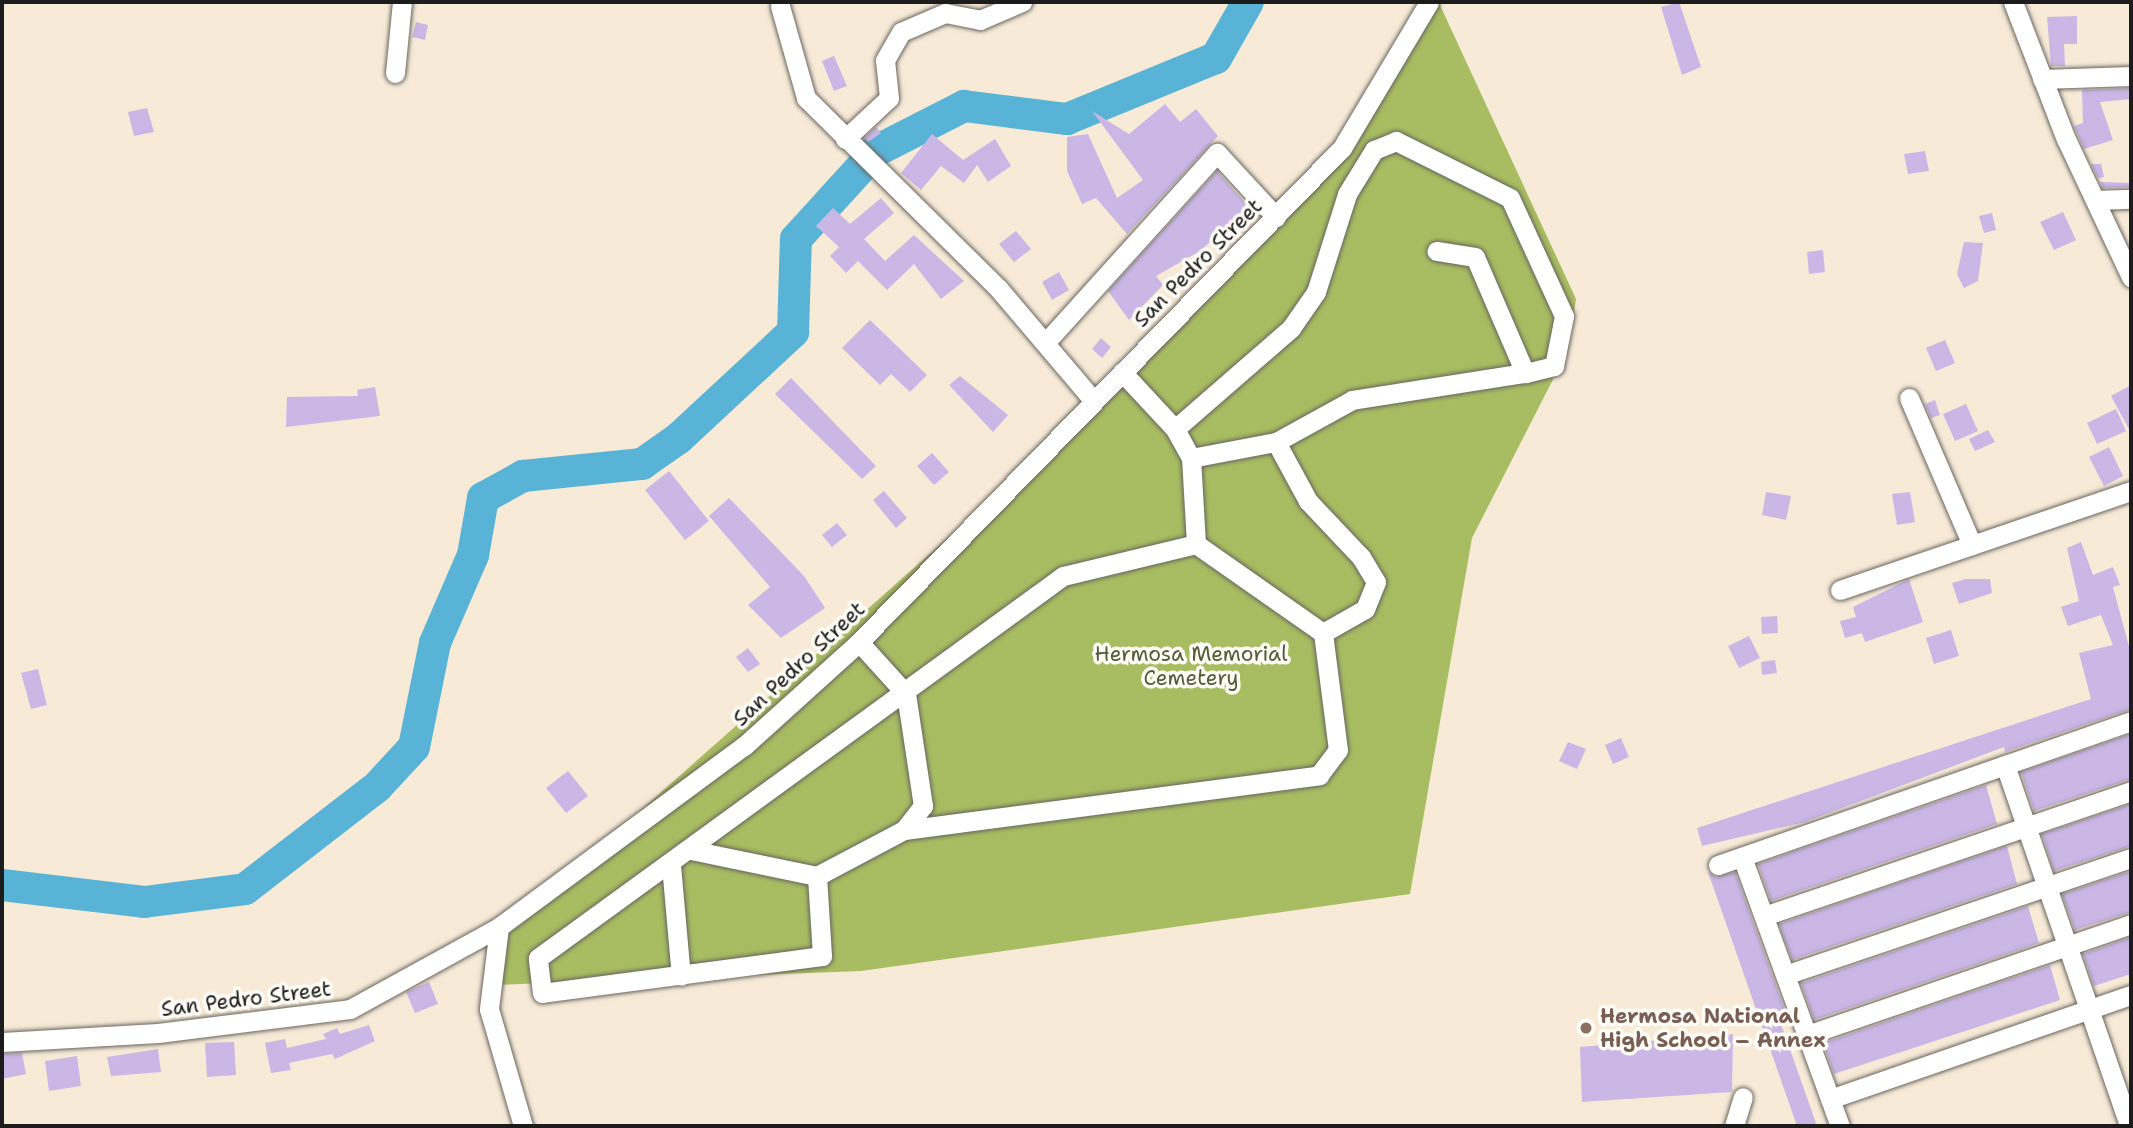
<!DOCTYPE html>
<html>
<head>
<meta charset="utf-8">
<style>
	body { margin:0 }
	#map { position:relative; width:2133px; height:1128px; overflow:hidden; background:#f7ebd8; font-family:"Shantell Sans",sans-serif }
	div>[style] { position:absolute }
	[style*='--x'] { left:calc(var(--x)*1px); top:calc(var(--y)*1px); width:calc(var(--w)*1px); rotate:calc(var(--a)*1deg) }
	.green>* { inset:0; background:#a8bd62 }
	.river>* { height:32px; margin:-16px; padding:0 16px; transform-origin:16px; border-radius:16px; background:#59b3d6 }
	.building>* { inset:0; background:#cab7e6 }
	.roads { filter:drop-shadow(0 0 2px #69645e) drop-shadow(0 0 2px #69645e) }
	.minor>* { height:19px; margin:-9.5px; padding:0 9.5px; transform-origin:9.5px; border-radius:9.5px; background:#fff }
	.dots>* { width:19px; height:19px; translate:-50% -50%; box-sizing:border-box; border:4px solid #fdfcf7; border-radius:50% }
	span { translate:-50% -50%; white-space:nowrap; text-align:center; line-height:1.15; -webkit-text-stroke:7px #fdfcf7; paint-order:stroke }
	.street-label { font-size:21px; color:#1c1c1c }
	.park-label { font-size:21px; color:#545c38 }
	.education-label { font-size:21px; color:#785e54; font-weight:700 }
	.left { translate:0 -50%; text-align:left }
	.frame { position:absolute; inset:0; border:4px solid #1c1c1c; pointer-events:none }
</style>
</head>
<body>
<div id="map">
	<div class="green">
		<i style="clip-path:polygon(1439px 3px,1576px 299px,1568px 350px,1472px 538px,1410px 894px,861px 971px,496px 985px,499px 936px,1084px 417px,1350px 148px)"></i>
	</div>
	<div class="river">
		<i style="--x:2;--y:885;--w:143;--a:6.8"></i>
		<i style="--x:144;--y:902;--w:102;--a:-7.3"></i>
		<i style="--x:245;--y:889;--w:167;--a:-37.7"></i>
		<i style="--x:377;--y:787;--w:54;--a:-47.2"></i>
		<i style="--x:414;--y:747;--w:106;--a:-78.6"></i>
		<i style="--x:435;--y:643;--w:96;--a:-66.6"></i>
		<i style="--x:473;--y:555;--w:58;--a:-80"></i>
		<i style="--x:483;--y:498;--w:46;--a:-28.8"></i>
		<i style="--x:523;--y:476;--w:120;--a:-5.8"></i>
		<i style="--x:642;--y:464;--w:45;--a:-35.1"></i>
		<i style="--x:679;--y:438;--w:156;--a:-42.9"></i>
		<i style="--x:793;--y:332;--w:93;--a:-88.2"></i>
		<i style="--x:796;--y:239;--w:119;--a:-47.7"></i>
		<i style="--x:876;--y:151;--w:99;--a:-27.1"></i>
		<i style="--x:964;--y:106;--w:104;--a:7.2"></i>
		<i style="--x:1067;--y:119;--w:161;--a:-22.3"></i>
		<i style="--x:1216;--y:58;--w:64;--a:-60.3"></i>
	</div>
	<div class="building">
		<i style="clip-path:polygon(1679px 2px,1701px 67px,1682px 75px,1661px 7px)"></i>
		<i style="clip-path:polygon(2077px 16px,2077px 44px,2064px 44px,2065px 66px,2051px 66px,2047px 17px)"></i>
		<i style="clip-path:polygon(416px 22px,428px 25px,425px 40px,412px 37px)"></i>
		<i style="clip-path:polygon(834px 56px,847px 86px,834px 91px,822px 61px)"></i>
		<i style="clip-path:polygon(2131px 88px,2131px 99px,2100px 102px,2113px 140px,2084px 149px,2074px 126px,2083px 123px,2082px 90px)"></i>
		<i style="clip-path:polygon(1165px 104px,1180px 122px,1196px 109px,1218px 136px,1127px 234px,1096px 198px,1082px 204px,1067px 171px,1067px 137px,1088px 134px,1117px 198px,1143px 180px,1092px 111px,1129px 134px)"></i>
		<i style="clip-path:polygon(147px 108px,154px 132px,134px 136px,128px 112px)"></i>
		<i style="clip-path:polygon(876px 127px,881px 133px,868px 142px,864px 138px)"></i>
		<i style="clip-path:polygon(932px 134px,963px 160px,995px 139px,1011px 166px,988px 182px,977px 165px,964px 183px,941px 166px,921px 190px,901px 173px)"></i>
		<i style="clip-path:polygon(1925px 151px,1929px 171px,1908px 174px,1904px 154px)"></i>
		<i style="clip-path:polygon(2091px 164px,2101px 164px,2104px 177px,2098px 178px)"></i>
		<i style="clip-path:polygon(1217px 171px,1249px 207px,1200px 251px,1156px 276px,1163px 285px,1129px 320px,1108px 291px)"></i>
		<i style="clip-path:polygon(2100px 182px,2131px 183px,2131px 187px,2102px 188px)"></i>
		<i style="clip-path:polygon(881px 198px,894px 213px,864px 239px,885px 261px,914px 235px,964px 281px,941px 299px,914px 264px,887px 290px,858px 261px,846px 273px,830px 256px,839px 247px,816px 226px,833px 208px,850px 224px)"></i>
		<i style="clip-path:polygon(2063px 212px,2076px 240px,2054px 250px,2040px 222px)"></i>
		<i style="clip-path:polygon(1992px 213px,1996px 230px,1984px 233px,1979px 216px)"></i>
		<i style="clip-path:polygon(1016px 231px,1031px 249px,1014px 262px,999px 244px)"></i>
		<i style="clip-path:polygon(1964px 242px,1983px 243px,1978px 281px,1964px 288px,1957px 274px)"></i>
		<i style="clip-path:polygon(1823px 250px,1825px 272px,1809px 274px,1807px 252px)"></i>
		<i style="clip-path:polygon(1059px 272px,1069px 290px,1052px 300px,1042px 282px)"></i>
		<i style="clip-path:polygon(870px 320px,927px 375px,910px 392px,891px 374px,880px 385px,842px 348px)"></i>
		<i style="clip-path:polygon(1101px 338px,1111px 347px,1102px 358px,1092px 349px)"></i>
		<i style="clip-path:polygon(1945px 340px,1955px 363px,1936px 371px,1926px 348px)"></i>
		<i style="clip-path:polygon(960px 376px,1008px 415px,993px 432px,949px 385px)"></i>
		<i style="clip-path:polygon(791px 378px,876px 466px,862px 479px,775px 394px)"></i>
		<i style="clip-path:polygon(2131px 385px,2131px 433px,2111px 396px)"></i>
		<i style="clip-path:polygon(375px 387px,380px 416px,286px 427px,287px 397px,358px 396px,357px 390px)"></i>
		<i style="clip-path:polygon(1935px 400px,1940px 415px,1931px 418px,1925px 404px)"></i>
		<i style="clip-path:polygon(1966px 404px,1978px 431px,1955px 441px,1943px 414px)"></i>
		<i style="clip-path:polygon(2116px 409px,2126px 431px,2097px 444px,2087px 423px)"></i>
		<i style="clip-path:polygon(1988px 430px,1995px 442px,1975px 451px,1969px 439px)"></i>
		<i style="clip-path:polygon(2109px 447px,2123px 476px,2104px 486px,2089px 457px)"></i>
		<i style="clip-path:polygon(932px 453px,949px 472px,934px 485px,917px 466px)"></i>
		<i style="clip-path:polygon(669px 471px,709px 521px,685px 540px,645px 490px)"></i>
		<i style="clip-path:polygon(884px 491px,907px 518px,896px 528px,873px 500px)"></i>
		<i style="clip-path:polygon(1766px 492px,1791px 496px,1786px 520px,1762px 515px)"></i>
		<i style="clip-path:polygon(1910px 492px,1915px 522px,1897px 525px,1892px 494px)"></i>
		<i style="clip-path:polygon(729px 498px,804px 576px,825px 608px,781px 638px,748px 605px,770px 587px,709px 516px)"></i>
		<i style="clip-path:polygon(837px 523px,847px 535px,832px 547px,822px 535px)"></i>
		<i style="clip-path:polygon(2081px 542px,2093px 575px,2113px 567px,2120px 585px,2113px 587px,2131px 654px,2131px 709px,2005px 752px,2004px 747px,1805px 822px,1702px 846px,1697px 828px,2091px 699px,2079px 653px,2113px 645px,2101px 615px,2068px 626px,2061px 607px,2079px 601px,2067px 548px)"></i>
		<i style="clip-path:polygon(1909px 579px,1923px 622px,1865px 642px,1862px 633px,1845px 638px,1840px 621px,1856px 617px,1853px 607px)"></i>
		<i style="clip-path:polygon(1966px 579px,1990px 579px,1992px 593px,1959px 604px,1952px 583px)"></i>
		<i style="clip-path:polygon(1777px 616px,1778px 633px,1762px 634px,1761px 617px)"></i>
		<i style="clip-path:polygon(1951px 630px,1959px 656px,1934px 664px,1926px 638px)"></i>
		<i style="clip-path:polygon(1749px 636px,1760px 658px,1739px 668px,1728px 646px)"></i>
		<i style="clip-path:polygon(748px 648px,760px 664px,748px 672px,736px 657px)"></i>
		<i style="clip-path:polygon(1775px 660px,1777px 673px,1762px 675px,1761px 662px)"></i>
		<i style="clip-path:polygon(38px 669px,47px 705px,31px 709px,21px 673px)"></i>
		<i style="clip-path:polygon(2131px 734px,2131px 779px,2034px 811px,2021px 772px)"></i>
		<i style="clip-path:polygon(1621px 738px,1629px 757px,1613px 764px,1605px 745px)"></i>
		<i style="clip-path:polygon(1568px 742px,1586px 749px,1577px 769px,1559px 761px)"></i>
		<i style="clip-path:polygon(568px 771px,588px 796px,566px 813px,546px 788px)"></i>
		<i style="clip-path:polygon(1986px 785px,1997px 824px,1771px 901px,1758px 864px)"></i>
		<i style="clip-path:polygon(2131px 804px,2131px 846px,2054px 871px,2042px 834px)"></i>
		<i style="clip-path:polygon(2007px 846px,2017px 884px,1792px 960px,1779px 924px)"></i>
		<i style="clip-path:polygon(2131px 871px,2131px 912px,2075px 930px,2062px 894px)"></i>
		<i style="clip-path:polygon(1708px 872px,1716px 877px,1735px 872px,1789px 1021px,1781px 1024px,1817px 1126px,1797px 1126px)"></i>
		<i style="clip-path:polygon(2028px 906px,2039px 943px,1814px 1020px,1801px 983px)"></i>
		<i style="clip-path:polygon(2131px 937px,2131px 974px,2094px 986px,2083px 954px)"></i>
		<i style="clip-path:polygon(2050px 965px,2060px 1000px,1834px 1074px,1823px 1043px)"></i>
		<i style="clip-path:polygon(429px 982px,438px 1004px,415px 1013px,406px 992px)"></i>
		<i style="clip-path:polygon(369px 1025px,375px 1041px,335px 1059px,332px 1054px,289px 1063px,291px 1070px,271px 1073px,265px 1043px,285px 1039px,287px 1048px,326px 1039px,323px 1034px,337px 1028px,340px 1034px)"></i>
		<i style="clip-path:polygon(1733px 1034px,1732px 1092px,1582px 1102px,1580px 1047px)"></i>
		<i style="clip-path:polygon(234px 1042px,236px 1075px,207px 1077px,205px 1043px)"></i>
		<i style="clip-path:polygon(158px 1049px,161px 1072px,111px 1076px,107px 1057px)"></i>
		<i style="clip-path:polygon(22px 1053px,26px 1074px,2px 1079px,2px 1054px)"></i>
		<i style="clip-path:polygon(77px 1056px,81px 1086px,49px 1091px,45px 1061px)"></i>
	</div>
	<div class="roads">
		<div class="minor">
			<i style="--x:2013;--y:2;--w:147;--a:68.9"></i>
			<i style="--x:2066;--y:139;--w:153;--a:64.8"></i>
			<i style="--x:780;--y:6;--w:96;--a:74.2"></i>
			<i style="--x:806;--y:98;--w:270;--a:44.7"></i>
			<i style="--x:998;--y:288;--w:148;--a:49.7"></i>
			<i style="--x:395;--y:73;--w:71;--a:-84.4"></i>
			<i style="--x:2042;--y:79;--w:89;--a:-1.9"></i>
			<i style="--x:845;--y:139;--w:60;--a:-43"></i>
			<i style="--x:889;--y:98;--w:38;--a:-96"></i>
			<i style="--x:885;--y:60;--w:32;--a:-60"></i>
			<i style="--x:901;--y:32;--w:48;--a:-23.4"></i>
			<i style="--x:945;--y:13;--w:36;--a:11"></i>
			<i style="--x:980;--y:20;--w:46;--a:-23.2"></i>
			<i style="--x:2095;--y:200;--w:36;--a:-2"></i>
			<i style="--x:1046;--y:342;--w:255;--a:-47.9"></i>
			<i style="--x:1217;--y:153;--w:87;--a:47.3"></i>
			<i style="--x:1122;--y:372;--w:78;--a:47.1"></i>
			<i style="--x:1175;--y:429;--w:154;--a:-41"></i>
			<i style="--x:1291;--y:328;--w:44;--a:-55.2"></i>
			<i style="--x:1316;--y:292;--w:103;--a:-72.4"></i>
			<i style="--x:1347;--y:194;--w:52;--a:-58.5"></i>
			<i style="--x:1374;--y:150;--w:24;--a:-22"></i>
			<i style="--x:1396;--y:141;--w:127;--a:26.6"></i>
			<i style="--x:1510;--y:198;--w:130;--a:65.4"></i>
			<i style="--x:1564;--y:316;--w:51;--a:101.3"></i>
			<i style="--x:1554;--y:366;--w:30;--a:166"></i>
			<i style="--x:1525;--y:373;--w:126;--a:-113.3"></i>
			<i style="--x:1475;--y:257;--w:39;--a:-171"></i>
			<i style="--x:1909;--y:398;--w:160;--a:66.8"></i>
			<i style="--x:1276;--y:442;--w:67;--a:61.5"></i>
			<i style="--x:1308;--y:501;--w:77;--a:46.6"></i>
			<i style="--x:1361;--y:557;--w:29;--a:59"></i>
			<i style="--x:1376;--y:582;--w:29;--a:112"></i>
			<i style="--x:1365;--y:609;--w:48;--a:150.3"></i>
			<i style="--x:1191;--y:458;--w:86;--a:-10.7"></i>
			<i style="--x:1276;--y:442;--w:87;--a:-28.9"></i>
			<i style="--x:1352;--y:400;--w:175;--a:-8.9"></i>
			<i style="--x:1840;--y:590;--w:307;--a:-18.8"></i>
			<i style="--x:2005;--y:765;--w:382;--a:71"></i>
			<i style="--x:904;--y:830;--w:419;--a:-7.5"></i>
			<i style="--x:1319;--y:775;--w:31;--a:-53"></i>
			<i style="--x:1338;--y:750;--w:118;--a:-97.3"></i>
			<i style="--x:1323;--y:633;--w:155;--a:-145"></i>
			<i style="--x:1196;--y:544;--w:86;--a:-93.3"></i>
			<i style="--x:1191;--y:458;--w:33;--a:-119"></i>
			<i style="--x:691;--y:850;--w:129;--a:11.7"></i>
			<i style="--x:817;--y:876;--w:98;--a:-27.9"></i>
			<i style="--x:904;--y:830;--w:31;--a:-52"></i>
			<i style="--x:923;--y:806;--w:113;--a:-98.6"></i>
			<i style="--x:906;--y:694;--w:70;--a:-132.1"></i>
			<i style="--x:1742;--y:857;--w:286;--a:70"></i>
			<i style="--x:671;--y:865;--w:111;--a:84.9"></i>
			<i style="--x:1718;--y:865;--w:437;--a:-19.2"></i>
			<i style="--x:817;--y:876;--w:80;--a:86.4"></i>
			<i style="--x:822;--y:956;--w:282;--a:172.5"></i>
			<i style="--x:542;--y:993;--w:35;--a:-97"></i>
			<i style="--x:538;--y:958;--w:649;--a:-36.04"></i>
			<i style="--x:1063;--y:576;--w:137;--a:-13.5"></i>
			<i style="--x:1764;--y:916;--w:388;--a:-18.8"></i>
			<i style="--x:499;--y:927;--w:83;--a:97"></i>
			<i style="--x:489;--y:1009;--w:122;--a:73.8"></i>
			<i style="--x:1785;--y:975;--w:365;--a:-18.7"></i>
			<i style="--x:1807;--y:1035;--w:342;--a:-18.9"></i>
			<i style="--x:2;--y:1042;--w:156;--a:-3.3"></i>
			<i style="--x:158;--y:1033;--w:193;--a:-7.1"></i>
			<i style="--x:350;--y:1009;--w:170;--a:-28.8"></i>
			<i style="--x:499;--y:927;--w:305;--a:-36.5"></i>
			<i style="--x:744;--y:746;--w:155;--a:-42.1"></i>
			<i style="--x:859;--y:642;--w:691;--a:-45.65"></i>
			<i style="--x:1342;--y:148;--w:170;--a:-59.2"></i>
			<i style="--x:1830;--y:1099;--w:318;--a:-19.1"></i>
			<i style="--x:1734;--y:1126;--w:30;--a:-73"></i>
		</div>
	</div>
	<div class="dots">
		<i style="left:1586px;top:1028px;background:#8d6e63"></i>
	</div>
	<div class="street-label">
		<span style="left:1198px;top:263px;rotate:-45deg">San Pedro Street</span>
		<span style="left:799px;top:664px;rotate:-43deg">San Pedro Street</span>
		<span style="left:246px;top:999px;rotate:-7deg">San Pedro Street</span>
	</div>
	<div class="park-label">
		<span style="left:1191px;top:666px">Hermosa Memorial<br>Cemetery</span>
	</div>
	<div class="education-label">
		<span class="left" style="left:1600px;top:1028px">Hermosa National<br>High School – Annex</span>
	</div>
	<div class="frame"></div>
</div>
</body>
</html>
